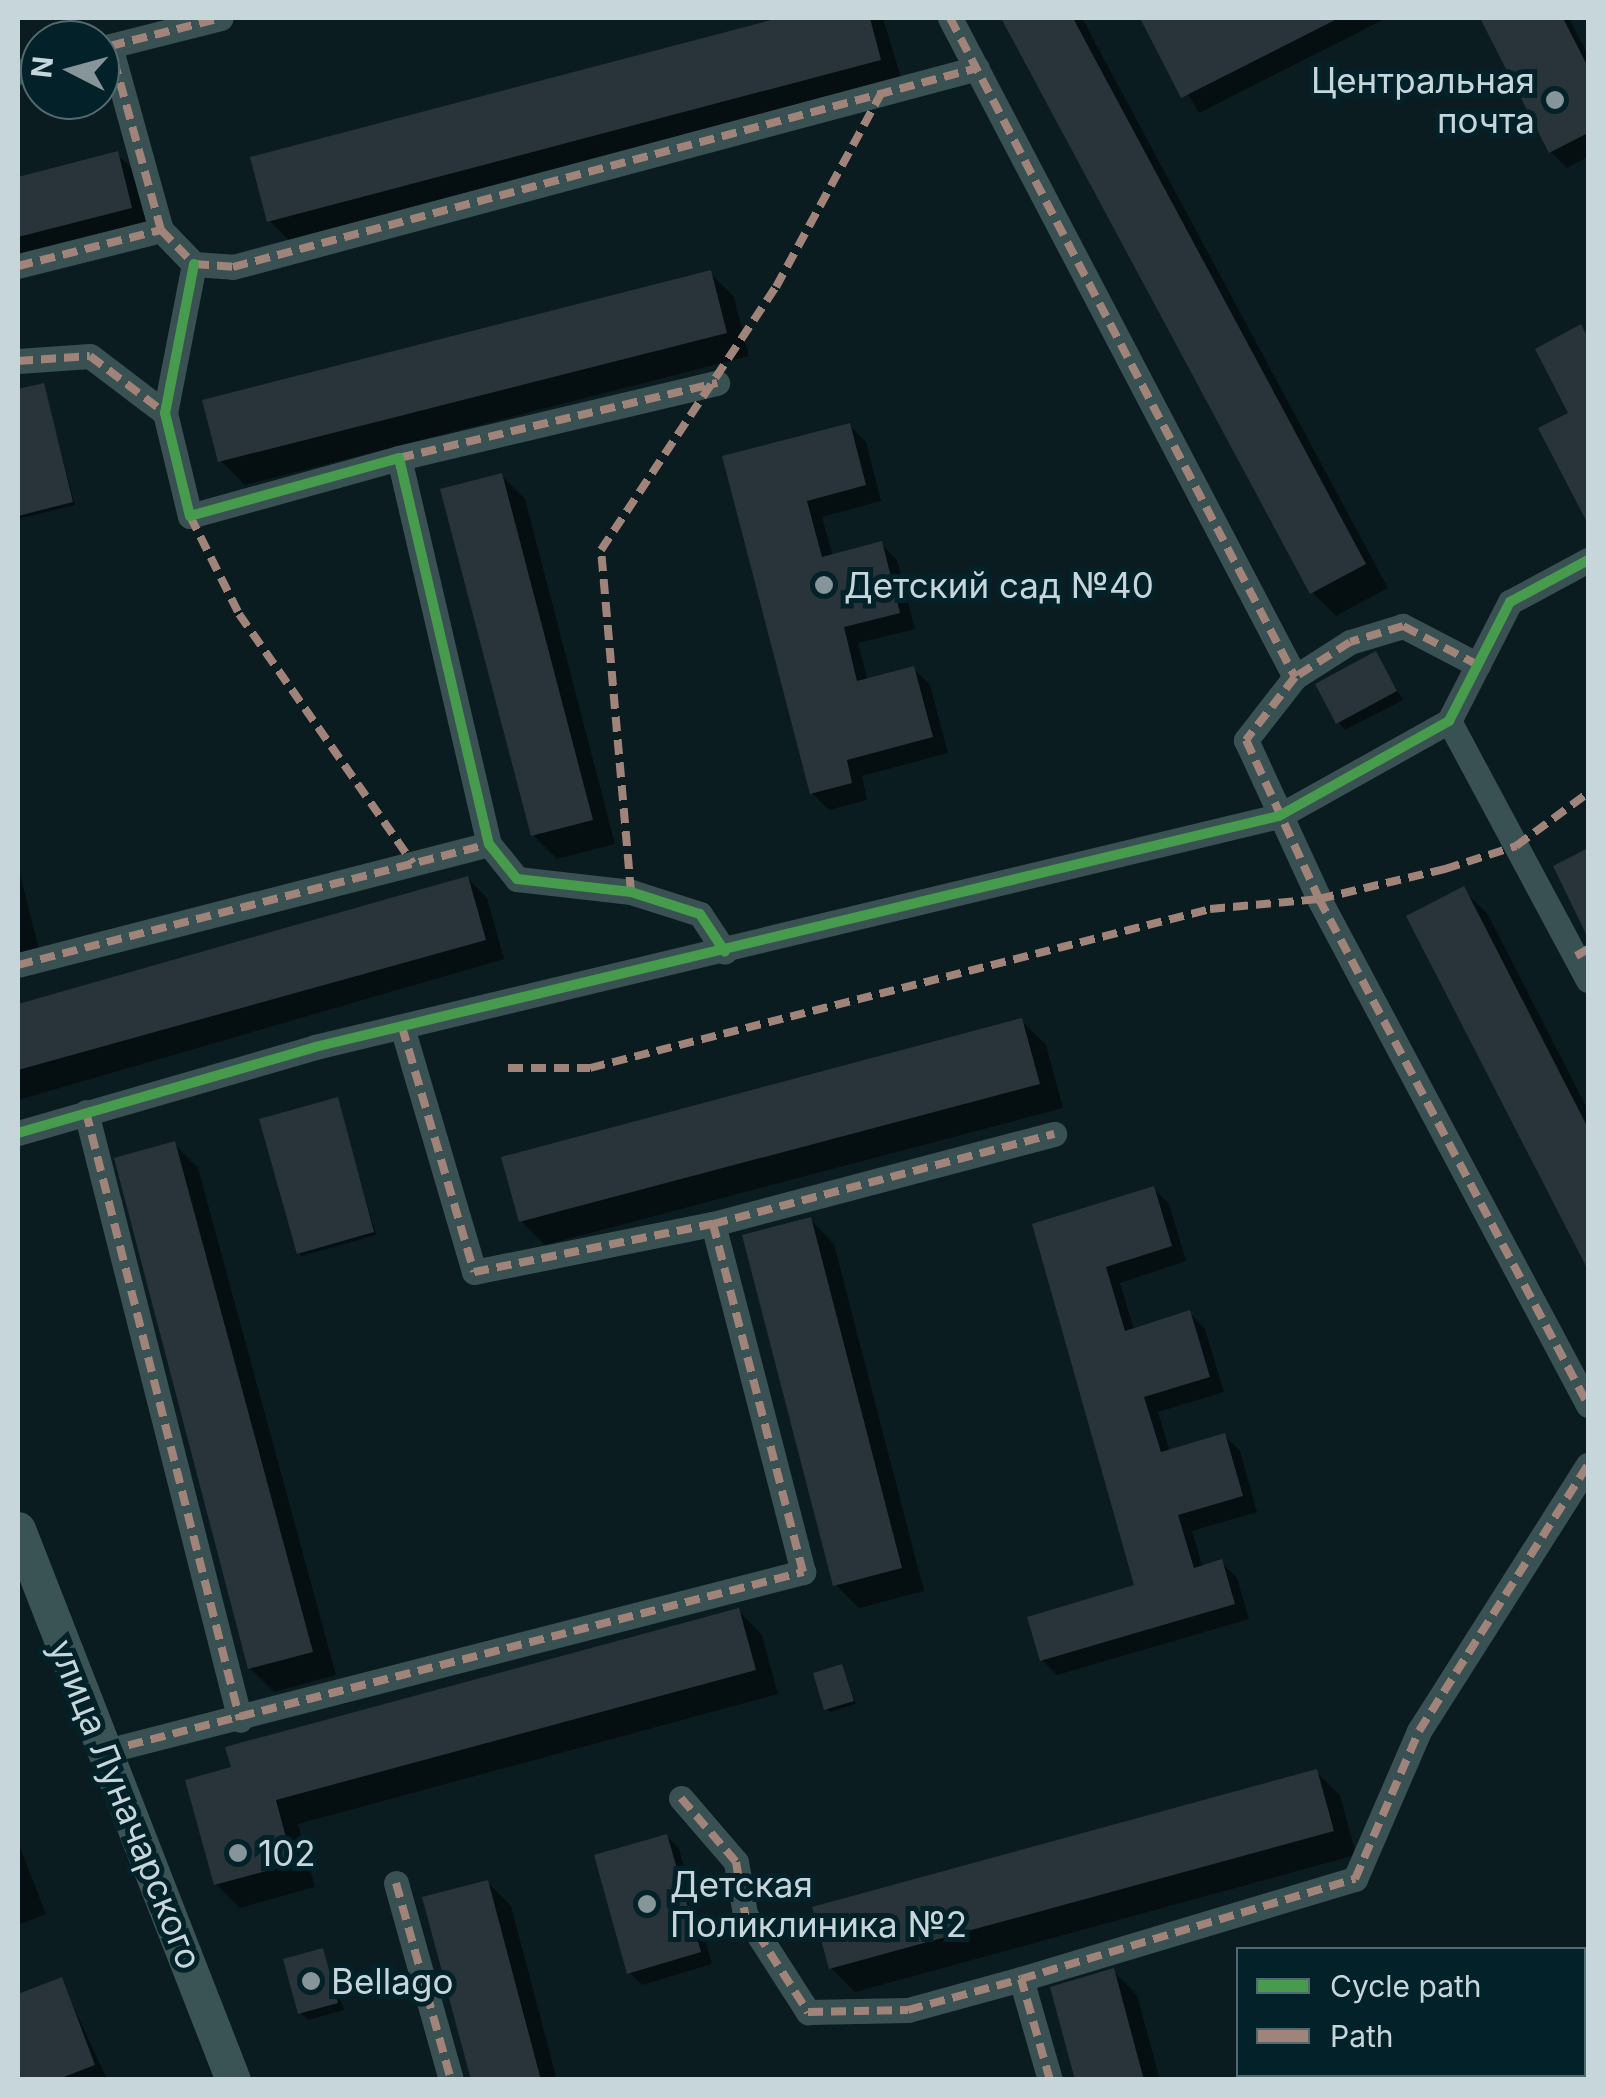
<!DOCTYPE html>
<html>
<head>
<meta charset="utf-8">
<style>
	body { margin:0 }
	#map { position:relative; width:1606px; height:2097px; overflow:hidden; background:#0b1c20; font-family:Inter,sans-serif }
	div>[style] { position:absolute }
	[style*='--x'] { left:calc(var(--x)*1px); top:calc(var(--y)*1px); width:calc(var(--w)*1px); rotate:calc(var(--a)*1deg) }
	.shadow>* { inset:0; background:#0007 }
	.building>* { inset:0; background:#283439 }
	.street>* { height:25px; margin:-12.5px; padding:0 12.5px; transform-origin:12.5px; border-radius:12.5px; background:#3a5153 }
	.secondary>* { height:35px; margin:-17.5px; padding:0 17.5px; transform-origin:17.5px; border-radius:17.5px; background:#3a5354 }
	.quiet>* { height:8px; margin-top:-4px; transform-origin:0; background:repeating-linear-gradient(90deg,#a18479 0 15px,transparent 0 23px) }
	.cycleway>* { height:10px; margin:-5px; padding:0 5px; transform-origin:5px; border-radius:5px; background:#469c4c }
	.dots>* { width:28px; height:28px; translate:-50% -50%; box-sizing:border-box; border:5px solid #032128; border-radius:50% }
	span { translate:-50% -50%; white-space:nowrap; text-align:center; line-height:1.15; -webkit-text-stroke:10px #032128; paint-order:stroke }
	.poi-label { font-size:35px; color:#c6d6db }
	.right { translate:-100% -50%; text-align:right }
	.left { translate:0 -50%; text-align:left }
	.street-label { font-size:35px; color:#c6d6db }
	.frame { position:absolute; inset:0; border:20px solid #c6d6db; pointer-events:none }
	.legend { position:absolute; left:1236px; top:1947px; width:350px; height:130px; box-sizing:border-box; background:#032128; border:2px solid #516970; margin:0; padding:12px 18px; list-style:none; font-size:30px; color:#c6d6db }
	.legend li { display:flex; align-items:center; gap:20px; height:50px }
	.legend b { width:50px; border:2px solid #516970 }
	.north { position:absolute; left:20px; top:20px; width:100px; height:100px; box-sizing:border-box; background:#032128; border:2px solid #516970; border-radius:50%; rotate:276deg; font-size:28px; font-weight:700; line-height:40px; text-align:center; color:#c6d6db }
	.north::after { content:''; display:block; margin:auto; width:35px; height:45px; background:#85959a; clip-path:polygon(50% 0,100% 100%,50% 72%,0 100%) }
</style>
</head>
<body>
<div id="map">
	<div class="shadow">
		<i style="clip-path:polygon(789px 18px,883px 18px,903px 84px,293px 245px,270px 221px,253px 159px)"></i>
		<i style="clip-path:polygon(1004px 18px,1082px 18px,1388px 588px,1336px 616px,1312px 592px)"></i>
		<i style="clip-path:polygon(1142px 18px,1387px 18px,1199px 113px)"></i>
		<i style="clip-path:polygon(1483px 18px,1569px 18px,1588px 55px,1588px 157px,1567px 168px,1551px 152px)"></i>
		<i style="clip-path:polygon(117px 154px,141px 178px,154px 232px,18px 267px,18px 179px)"></i>
		<i style="clip-path:polygon(710px 273px,734px 297px,749px 356px,245px 485px,221px 461px)"></i>
		<i style="clip-path:polygon(1584px 330px,1588px 503px,1583px 506px,1571px 414px)"></i>
		<i style="clip-path:polygon(43px 385px,75px 505px,18px 519px,18px 392px)"></i>
		<i style="clip-path:polygon(849px 425px,866px 442px,881px 501px,822px 517px,833px 556px,881px 544px,897px 560px,915px 629px,858px 643px,868px 681px,914px 669px,930px 685px,948px 753px,862px 776px,867px 800px,829px 810px,812px 793px,725px 458px)"></i>
		<i style="clip-path:polygon(501px 475px,525px 499px,615px 844px,557px 859px,533px 835px)"></i>
		<i style="clip-path:polygon(1375px 654px,1403px 700px,1345px 730px,1338px 722px)"></i>
		<i style="clip-path:polygon(18px 867px,44px 968px,18px 974px)"></i>
		<i style="clip-path:polygon(467px 878px,487px 898px,504px 959px,18px 1100px,18px 1007px)"></i>
		<i style="clip-path:polygon(1463px 890px,1487px 913px,1588px 1110px,1588px 1264px,1409px 918px)"></i>
		<i style="clip-path:polygon(1022px 1021px,1046px 1045px,1063px 1108px,545px 1245px,521px 1221px)"></i>
		<i style="clip-path:polygon(337px 1100px,376px 1235px,302px 1256px,299px 1253px)"></i>
		<i style="clip-path:polygon(174px 1144px,198px 1168px,336px 1675px,274px 1692px,250px 1668px)"></i>
		<i style="clip-path:polygon(1154px 1189px,1169px 1204px,1186px 1261px,1120px 1283px,1134px 1330px,1190px 1313px,1205px 1329px,1224px 1392px,1158px 1412px,1170px 1452px,1224px 1435px,1240px 1451px,1257px 1512px,1192px 1531px,1203px 1568px,1221px 1562px,1237px 1578px,1249px 1619px,1057px 1675px,1042px 1660px,1137px 1587px,1035px 1226px)"></i>
		<i style="clip-path:polygon(811px 1220px,834px 1244px,924px 1591px,859px 1608px,835px 1584px)"></i>
		<i style="clip-path:polygon(739px 1611px,762px 1635px,778px 1694px,298px 1824px,315px 1887px,240px 1908px,216px 1884px,188px 1781px)"></i>
		<i style="clip-path:polygon(842px 1666px,856px 1704px,830px 1712px,827px 1709px)"></i>
		<i style="clip-path:polygon(1316px 1772px,1340px 1795px,1356px 1855px,855px 1992px,831px 1968px)"></i>
		<i style="clip-path:polygon(667px 1836px,679px 1849px,712px 1964px,642px 1985px,629px 1972px)"></i>
		<i style="clip-path:polygon(18px 1842px,46px 1914px,18px 1925px)"></i>
		<i style="clip-path:polygon(487px 1882px,511px 1906px,557px 2080px,473px 2080px)"></i>
		<i style="clip-path:polygon(322px 1951px,344px 2010px,308px 2020px,300px 2012px)"></i>
		<i style="clip-path:polygon(1113px 1971px,1137px 1995px,1160px 2080px,1077px 2080px)"></i>
		<i style="clip-path:polygon(61px 1980px,106px 2077px,18px 2080px,18px 1996px)"></i>
		<i style="clip-path:polygon(1584px 2006px,1588px 2080px,1461px 2080px,1584px 2074px)"></i>
		<i style="clip-path:polygon(1337px 2074px,1416px 2074px,1418px 2080px,1338px 2080px)"></i>
	</div>
	<div class="building">
		<i style="clip-path:polygon(779px 18px,870px 18px,881px 60px,267px 222px,250px 157px)"></i>
		<i style="clip-path:polygon(1001px 18px,1073px 18px,1366px 564px,1310px 594px)"></i>
		<i style="clip-path:polygon(1140px 18px,1339px 18px,1181px 98px)"></i>
		<i style="clip-path:polygon(1480px 18px,1563px 18px,1588px 67px,1588px 133px,1549px 153px)"></i>
		<i style="clip-path:polygon(118px 151px,132px 208px,18px 237px,18px 177px)"></i>
		<i style="clip-path:polygon(711px 270px,727px 333px,218px 462px,202px 400px)"></i>
		<i style="clip-path:polygon(1581px 324px,1588px 338px,1588px 524px,1538px 428px,1568px 413px,1535px 349px)"></i>
		<i style="clip-path:polygon(44px 383px,73px 502px,18px 516px,18px 389px)"></i>
		<i style="clip-path:polygon(850px 423px,866px 485px,807px 501px,822px 557px,882px 541px,900px 613px,844px 627px,857px 681px,914px 666px,933px 737px,847px 760px,852px 783px,810px 794px,722px 456px)"></i>
		<i style="clip-path:polygon(502px 473px,593px 820px,531px 836px,440px 489px)"></i>
		<i style="clip-path:polygon(1376px 651px,1397px 691px,1336px 724px,1315px 684px)"></i>
		<i style="clip-path:polygon(1588px 848px,1588px 938px,1553px 866px)"></i>
		<i style="clip-path:polygon(468px 876px,486px 940px,18px 1070px,18px 1004px)"></i>
		<i style="clip-path:polygon(1464px 886px,1588px 1128px,1588px 1270px,1406px 916px)"></i>
		<i style="clip-path:polygon(1022px 1018px,1040px 1084px,519px 1222px,501px 1157px)"></i>
		<i style="clip-path:polygon(338px 1097px,374px 1232px,297px 1254px,259px 1119px)"></i>
		<i style="clip-path:polygon(175px 1141px,313px 1652px,248px 1669px,114px 1158px)"></i>
		<i style="clip-path:polygon(1154px 1186px,1172px 1246px,1106px 1267px,1125px 1331px,1190px 1310px,1210px 1377px,1144px 1397px,1161px 1452px,1225px 1433px,1243px 1496px,1178px 1515px,1194px 1568px,1222px 1559px,1235px 1604px,1040px 1661px,1027px 1617px,1134px 1585px,1032px 1224px)"></i>
		<i style="clip-path:polygon(811px 1217px,902px 1568px,833px 1586px,742px 1235px)"></i>
		<i style="clip-path:polygon(739px 1608px,756px 1670px,276px 1800px,293px 1864px,214px 1885px,185px 1780px,231px 1767px,225px 1747px)"></i>
		<i style="clip-path:polygon(842px 1664px,854px 1701px,824px 1710px,813px 1673px)"></i>
		<i style="clip-path:polygon(1317px 1769px,1334px 1831px,829px 1969px,812px 1907px)"></i>
		<i style="clip-path:polygon(667px 1834px,701px 1952px,627px 1974px,594px 1855px)"></i>
		<i style="clip-path:polygon(488px 1880px,541px 2080px,471px 2080px,422px 1897px)"></i>
		<i style="clip-path:polygon(323px 1948px,338px 2003px,298px 2014px,283px 1959px)"></i>
		<i style="clip-path:polygon(1114px 1968px,1144px 2080px,1075px 2080px,1050px 1987px)"></i>
		<i style="clip-path:polygon(62px 1977px,95px 2065px,56px 2080px,18px 2080px,18px 1994px)"></i>
	</div>
	<div class="street">
		<i style="--x:950;--y:18;--w:744;--a:62.37"></i>
		<i style="--x:18;--y:72;--w:23;--a:-15"></i>
		<i style="--x:161;--y:230;--w:47;--a:45.9"></i>
		<i style="--x:194;--y:264;--w:39;--a:4"></i>
		<i style="--x:233;--y:267;--w:770;--a:-14.97"></i>
		<i style="--x:194;--y:264;--w:152;--a:101"></i>
		<i style="--x:165;--y:413;--w:106;--a:76.4"></i>
		<i style="--x:190;--y:516;--w:217;--a:-15.5"></i>
		<i style="--x:399;--y:458;--w:396;--a:76.9"></i>
		<i style="--x:489;--y:844;--w:45;--a:51.3"></i>
		<i style="--x:517;--y:879;--w:115;--a:6.5"></i>
		<i style="--x:631;--y:892;--w:72;--a:17.7"></i>
		<i style="--x:700;--y:914;--w:45;--a:56.7"></i>
		<i style="--x:18;--y:266;--w:147;--a:-14.1"></i>
		<i style="--x:161;--y:230;--w:191;--a:-105.5"></i>
		<i style="--x:110;--y:46;--w:114;--a:-14.2"></i>
		<i style="--x:18;--y:361;--w:72;--a:-4"></i>
		<i style="--x:90;--y:356;--w:94;--a:37.2"></i>
		<i style="--x:399;--y:458;--w:327;--a:-13.3"></i>
		<i style="--x:1478;--y:665;--w:85;--a:-152.5"></i>
		<i style="--x:1403;--y:626;--w:55;--a:163.2"></i>
		<i style="--x:1350;--y:642;--w:65;--a:147.5"></i>
		<i style="--x:1295;--y:677;--w:80;--a:127.9"></i>
		<i style="--x:1246;--y:740;--w:175;--a:65.3"></i>
		<i style="--x:1319;--y:899;--w:573;--a:62"></i>
		<i style="--x:1449;--y:721;--w:294;--a:61.8"></i>
		<i style="--x:18;--y:965;--w:486;--a:-14.4"></i>
		<i style="--x:402;--y:1027;--w:255;--a:73.6"></i>
		<i style="--x:474;--y:1272;--w:244;--a:-11.4"></i>
		<i style="--x:713;--y:1224;--w:353;--a:-14.8"></i>
		<i style="--x:86;--y:1112;--w:627;--a:75.79"></i>
		<i style="--x:18;--y:1133;--w:309;--a:-16.1"></i>
		<i style="--x:315;--y:1047;--w:991;--a:-13.48"></i>
		<i style="--x:1279;--y:816;--w:195;--a:-29.2"></i>
		<i style="--x:1449;--y:721;--w:134;--a:-62.9"></i>
		<i style="--x:1510;--y:602;--w:89;--a:-28.3"></i>
		<i style="--x:106;--y:1751;--w:720;--a:-14.4"></i>
		<i style="--x:803;--y:1572;--w:359;--a:-104.5"></i>
		<i style="--x:681;--y:1798;--w:84;--a:49.3"></i>
		<i style="--x:736;--y:1862;--w:53;--a:80.2"></i>
		<i style="--x:745;--y:1914;--w:117;--a:57.3"></i>
		<i style="--x:808;--y:2012;--w:100;--a:-1.1"></i>
		<i style="--x:908;--y:2010;--w:117;--a:-15.3"></i>
		<i style="--x:396;--y:1883;--w:205;--a:74.4"></i>
		<i style="--x:1050;--y:2080;--w:105;--a:-106"></i>
		<i style="--x:1021;--y:1979;--w:349;--a:-16.7"></i>
		<i style="--x:1355;--y:1879;--w:161;--a:-66.6"></i>
		<i style="--x:1419;--y:1731;--w:315;--a:-57.6"></i>
	</div>
	<div class="secondary">
		<i style="--x:18;--y:1529;--w:591;--a:68.68"></i>
	</div>
	<div class="quiet">
		<i style="--x:950;--y:18;--w:744;--a:62.37"></i>
		<i style="--x:18;--y:72;--w:23;--a:-15"></i>
		<i style="--x:161;--y:230;--w:47;--a:45.9"></i>
		<i style="--x:194;--y:264;--w:39;--a:4"></i>
		<i style="--x:233;--y:267;--w:770;--a:-14.97"></i>
		<i style="--x:18;--y:266;--w:147;--a:-14.1"></i>
		<i style="--x:161;--y:230;--w:191;--a:-105.5"></i>
		<i style="--x:110;--y:46;--w:114;--a:-14.2"></i>
		<i style="--x:18;--y:361;--w:72;--a:-4"></i>
		<i style="--x:90;--y:356;--w:94;--a:37.2"></i>
		<i style="--x:399;--y:458;--w:327;--a:-13.3"></i>
		<i style="--x:190;--y:516;--w:110;--a:63.4"></i>
		<i style="--x:239;--y:614;--w:304;--a:55.1"></i>
		<i style="--x:1478;--y:665;--w:85;--a:-152.5"></i>
		<i style="--x:1403;--y:626;--w:55;--a:163.2"></i>
		<i style="--x:1350;--y:642;--w:65;--a:147.5"></i>
		<i style="--x:1295;--y:677;--w:80;--a:127.9"></i>
		<i style="--x:1246;--y:740;--w:175;--a:65.3"></i>
		<i style="--x:1319;--y:899;--w:573;--a:62"></i>
		<i style="--x:631;--y:892;--w:343;--a:-95"></i>
		<i style="--x:601;--y:550;--w:316;--a:-56.4"></i>
		<i style="--x:776;--y:287;--w:220;--a:-61.5"></i>
		<i style="--x:1576;--y:956;--w:14;--a:-30"></i>
		<i style="--x:18;--y:965;--w:486;--a:-14.4"></i>
		<i style="--x:402;--y:1027;--w:255;--a:73.6"></i>
		<i style="--x:474;--y:1272;--w:244;--a:-11.4"></i>
		<i style="--x:713;--y:1224;--w:353;--a:-14.8"></i>
		<i style="--x:508;--y:1068;--w:82;--a:0"></i>
		<i style="--x:590;--y:1068;--w:640;--a:-14.38"></i>
		<i style="--x:1210;--y:909;--w:109;--a:-5.2"></i>
		<i style="--x:1319;--y:899;--w:130;--a:-13.4"></i>
		<i style="--x:1445;--y:869;--w:75;--a:-17.9"></i>
		<i style="--x:1516;--y:846;--w:89;--a:-36.4"></i>
		<i style="--x:86;--y:1112;--w:627;--a:75.79"></i>
		<i style="--x:106;--y:1751;--w:720;--a:-14.4"></i>
		<i style="--x:803;--y:1572;--w:359;--a:-104.5"></i>
		<i style="--x:681;--y:1798;--w:84;--a:49.3"></i>
		<i style="--x:736;--y:1862;--w:53;--a:80.2"></i>
		<i style="--x:745;--y:1914;--w:117;--a:57.3"></i>
		<i style="--x:808;--y:2012;--w:100;--a:-1.1"></i>
		<i style="--x:908;--y:2010;--w:117;--a:-15.3"></i>
		<i style="--x:396;--y:1883;--w:205;--a:74.4"></i>
		<i style="--x:1050;--y:2080;--w:105;--a:-106"></i>
		<i style="--x:1021;--y:1979;--w:349;--a:-16.7"></i>
		<i style="--x:1355;--y:1879;--w:161;--a:-66.6"></i>
		<i style="--x:1419;--y:1731;--w:315;--a:-57.6"></i>
	</div>
	<div class="cycleway">
		<i style="--x:194;--y:264;--w:152;--a:101"></i>
		<i style="--x:165;--y:413;--w:106;--a:76.4"></i>
		<i style="--x:190;--y:516;--w:217;--a:-15.5"></i>
		<i style="--x:399;--y:458;--w:396;--a:76.9"></i>
		<i style="--x:489;--y:844;--w:45;--a:51.3"></i>
		<i style="--x:517;--y:879;--w:115;--a:6.5"></i>
		<i style="--x:631;--y:892;--w:72;--a:17.7"></i>
		<i style="--x:700;--y:914;--w:45;--a:56.7"></i>
		<i style="--x:18;--y:1133;--w:309;--a:-16.1"></i>
		<i style="--x:315;--y:1047;--w:991;--a:-13.48"></i>
		<i style="--x:1279;--y:816;--w:195;--a:-29.2"></i>
		<i style="--x:1449;--y:721;--w:134;--a:-62.9"></i>
		<i style="--x:1510;--y:602;--w:89;--a:-28.3"></i>
	</div>
	<div class="dots">
		<i style="left:1555px;top:100px;background:#85959a"></i>
		<i style="left:824px;top:585px;background:#85959a"></i>
		<i style="left:238px;top:1853px;background:#85959a"></i>
		<i style="left:647px;top:1904px;background:#85959a"></i>
		<i style="left:311px;top:1981px;background:#85959a"></i>
	</div>
	<div class="poi-label">
		<span class="right" style="left:1535px;top:100px">Центральная<br>почта</span>
		<span class="left" style="left:844px;top:585px">Детский сад №40</span>
		<span class="left" style="left:258px;top:1853px">102</span>
		<span class="left" style="left:670px;top:1904px">Детская<br>Поликлиника №2</span>
		<span class="left" style="left:331px;top:1981px">Bellago</span>
	</div>
	<div class="street-label">
		<span style="left:126px;top:1804px;rotate:68deg">улица Луначарского</span>
	</div>
	<div class="frame"></div>
	<ul class="legend">
	<li><b style="height:12px;background:#469c4c"></b>Cycle path</li>
	<li><b style="height:12px;background:#a18479"></b>Path</li>
	</ul>
	<div class="north">N</div>
</div>
</body>
</html>
